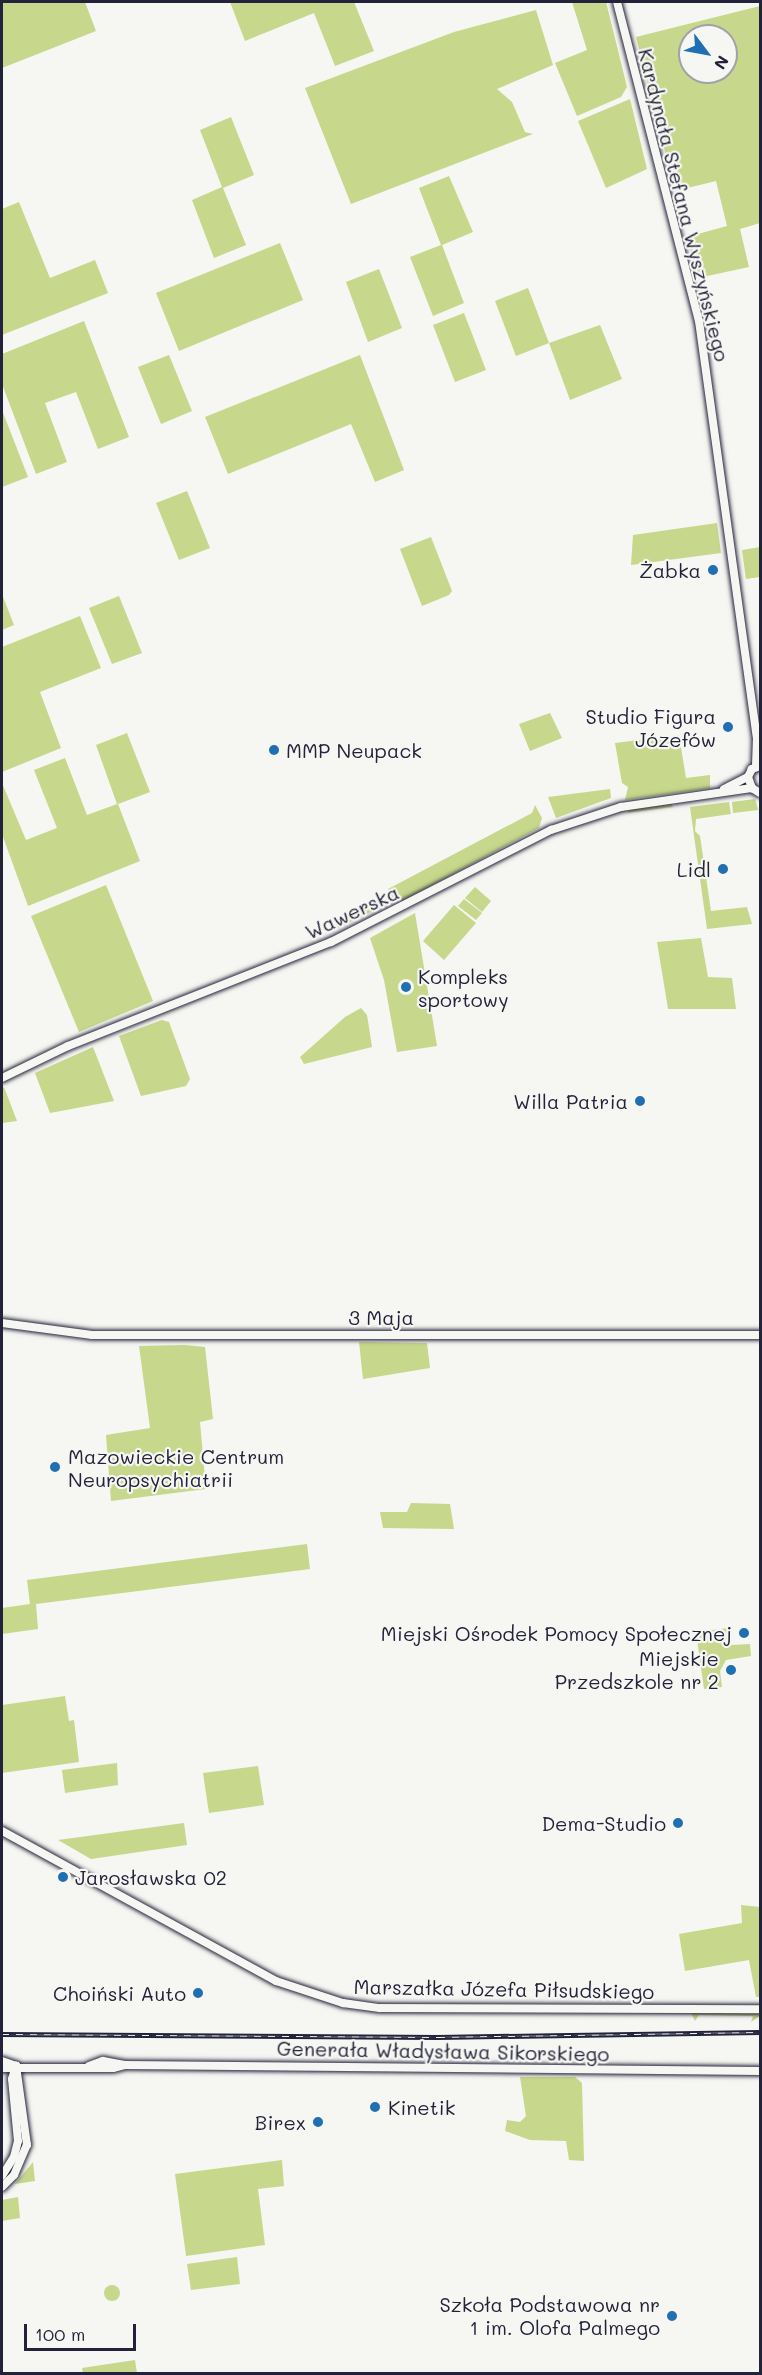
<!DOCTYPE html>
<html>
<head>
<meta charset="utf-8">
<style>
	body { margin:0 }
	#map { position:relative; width:762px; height:2375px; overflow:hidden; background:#f6f6f2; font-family:Mali,sans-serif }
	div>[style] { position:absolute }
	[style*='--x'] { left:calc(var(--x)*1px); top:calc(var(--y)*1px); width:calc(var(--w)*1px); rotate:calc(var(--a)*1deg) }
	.green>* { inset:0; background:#c7d78b }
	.round { border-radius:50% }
	.roads { filter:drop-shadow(0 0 2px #22223b) drop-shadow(0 0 2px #22223b) }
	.secondary>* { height:8px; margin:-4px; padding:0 4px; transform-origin:4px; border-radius:4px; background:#f6f6f2 }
	.rail>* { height:4.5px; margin-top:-2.25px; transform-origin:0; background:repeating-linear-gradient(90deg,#f6f6f2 0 7px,#22223b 0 14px); box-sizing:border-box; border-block:2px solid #22223b }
	.dots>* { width:16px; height:16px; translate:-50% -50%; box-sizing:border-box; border:3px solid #f6f6f2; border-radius:50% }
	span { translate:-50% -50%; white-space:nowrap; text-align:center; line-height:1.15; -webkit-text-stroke:4.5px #f6f6f2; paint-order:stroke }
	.street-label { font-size:20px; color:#22223b }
	.poi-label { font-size:20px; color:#22223b }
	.right { translate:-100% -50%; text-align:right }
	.left { translate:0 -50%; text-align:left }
	.frame { position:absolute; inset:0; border:3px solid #22223b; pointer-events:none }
	.north { position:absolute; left:678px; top:24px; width:60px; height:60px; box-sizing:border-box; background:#f6f6f2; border:2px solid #a1a1a9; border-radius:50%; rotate:122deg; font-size:16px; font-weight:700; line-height:24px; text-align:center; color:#22223b }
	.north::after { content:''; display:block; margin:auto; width:21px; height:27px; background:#1f6fb2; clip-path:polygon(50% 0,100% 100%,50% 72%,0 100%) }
	.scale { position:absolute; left:24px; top:2324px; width:112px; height:27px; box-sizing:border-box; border:3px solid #22223b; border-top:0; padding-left:8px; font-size:18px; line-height:21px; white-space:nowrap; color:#22223b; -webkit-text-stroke:4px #f6f6f2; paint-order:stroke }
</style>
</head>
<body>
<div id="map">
	<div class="green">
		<i style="clip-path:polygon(2px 2px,85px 2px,96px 31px,2px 68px)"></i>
		<i style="clip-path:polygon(230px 2px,354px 2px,374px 51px,335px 66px,314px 13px,245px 41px)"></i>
		<i style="clip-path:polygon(572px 2px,606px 2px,627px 87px,621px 97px,577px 116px,555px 63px,587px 50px)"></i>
		<i style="clip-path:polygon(evenodd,760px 6px,760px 223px,740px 229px,749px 267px,698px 278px,687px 237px,727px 226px,716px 181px,675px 191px,636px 37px,760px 6px,690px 36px,726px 36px,726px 72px,690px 72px,690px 36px)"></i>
		<i style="clip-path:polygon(536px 10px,553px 65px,497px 89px,512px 102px,525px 132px,533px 134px,351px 204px,305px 88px,454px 32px)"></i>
		<i style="clip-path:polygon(630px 99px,647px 169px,606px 188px,578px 121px)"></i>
		<i style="clip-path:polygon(231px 117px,254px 175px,223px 188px,246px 245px,214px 258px,192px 200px,222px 187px,200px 130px)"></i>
		<i style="clip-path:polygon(449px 176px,473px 232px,442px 245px,464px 303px,433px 316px,410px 257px,441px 245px,419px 188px)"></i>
		<i style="clip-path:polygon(19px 202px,50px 278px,95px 260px,108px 293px,2px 335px,2px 209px)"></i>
		<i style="clip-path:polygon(280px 243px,303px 300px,179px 351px,156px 293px)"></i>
		<i style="clip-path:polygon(379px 269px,402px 328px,368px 342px,346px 282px)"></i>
		<i style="clip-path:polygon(528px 288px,549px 343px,600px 325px,622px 379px,570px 400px,549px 343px,516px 356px,495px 301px)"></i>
		<i style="clip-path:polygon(464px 313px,486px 370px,455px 382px,433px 325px)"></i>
		<i style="clip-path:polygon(84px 321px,129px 437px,98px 449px,76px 392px,45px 403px,67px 462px,36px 474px,2px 384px,2px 354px)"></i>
		<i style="clip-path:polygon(169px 355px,192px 411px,161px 424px,138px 367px)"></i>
		<i style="clip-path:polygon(360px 355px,404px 470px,375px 482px,351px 424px,228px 474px,205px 417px)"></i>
		<i style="clip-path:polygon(2px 410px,28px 477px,2px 487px)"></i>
		<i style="clip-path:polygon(187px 491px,210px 548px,179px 560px,156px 503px)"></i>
		<i style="clip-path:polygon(717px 523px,721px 553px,631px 565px,633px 535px)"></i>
		<i style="clip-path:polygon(431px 537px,452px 591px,449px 595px,422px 606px,400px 549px)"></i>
		<i style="clip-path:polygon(760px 547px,760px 577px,746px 579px,742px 550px)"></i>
		<i style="clip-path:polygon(2px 594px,14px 625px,2px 630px)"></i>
		<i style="clip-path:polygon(119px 596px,142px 653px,112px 664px,89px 608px)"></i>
		<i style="clip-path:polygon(80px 616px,101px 668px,40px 692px,61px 748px,2px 772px,2px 647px)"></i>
		<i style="clip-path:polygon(550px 713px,562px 738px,530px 751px,519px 724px)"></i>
		<i style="clip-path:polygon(127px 733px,150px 792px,118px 804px,140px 861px,28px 906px,2px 834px,2px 783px,26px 840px,57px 828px,34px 770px,65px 758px,87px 815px,117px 804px,96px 745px)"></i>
		<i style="clip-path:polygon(679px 735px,686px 778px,710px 775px,710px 788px,625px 800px,628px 787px,622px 783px,615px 743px)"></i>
		<i style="clip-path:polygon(610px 789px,611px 798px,556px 818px,548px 797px)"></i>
		<i style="clip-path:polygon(755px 799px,760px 816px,758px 810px,733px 813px,732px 802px)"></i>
		<i style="clip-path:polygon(729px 802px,731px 814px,696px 819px,695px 831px,700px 836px,711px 911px,747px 907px,752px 924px,707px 929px,690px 807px)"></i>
		<i style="clip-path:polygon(671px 803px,673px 807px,627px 813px,631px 809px)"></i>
		<i style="clip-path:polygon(535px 805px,542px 818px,539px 828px,402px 901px,392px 897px,388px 889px,532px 813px)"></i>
		<i style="clip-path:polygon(106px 885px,153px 1001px,79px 1032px,31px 916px)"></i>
		<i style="clip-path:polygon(475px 887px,491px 901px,482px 912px,465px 898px)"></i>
		<i style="clip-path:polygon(381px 896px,383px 906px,331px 931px,331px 927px,359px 914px)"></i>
		<i style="clip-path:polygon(464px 899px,482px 913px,476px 920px,458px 906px)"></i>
		<i style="clip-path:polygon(454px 905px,476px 923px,444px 960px,423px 941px)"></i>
		<i style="clip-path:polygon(415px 913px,437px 1046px,397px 1052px,384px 980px,370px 938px)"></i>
		<i style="clip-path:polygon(701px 938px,708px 977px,732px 978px,736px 1009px,668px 1009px,657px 942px)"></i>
		<i style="clip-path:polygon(361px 1008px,367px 1015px,372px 1047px,304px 1064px,300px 1057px,345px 1017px)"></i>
		<i style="clip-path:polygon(162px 1020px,169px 1022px,190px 1079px,186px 1086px,141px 1096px,119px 1036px)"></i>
		<i style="clip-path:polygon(93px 1047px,114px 1101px,50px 1113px,35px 1073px)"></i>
		<i style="clip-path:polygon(4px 1087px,17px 1121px,2px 1123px,2px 1089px)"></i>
		<i style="clip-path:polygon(359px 1342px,427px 1343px,430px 1368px,363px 1379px)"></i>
		<i style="clip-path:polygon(185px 1345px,205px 1347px,213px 1419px,200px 1422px,206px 1489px,111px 1501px,106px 1435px,150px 1428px,139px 1346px)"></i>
		<i style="clip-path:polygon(411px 1503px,450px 1504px,454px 1529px,383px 1528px,380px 1512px,407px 1512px)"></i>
		<i style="clip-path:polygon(307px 1544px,310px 1569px,36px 1604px,38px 1629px,2px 1634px,2px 1608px,30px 1604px,27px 1580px)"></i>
		<i style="clip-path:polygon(728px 1628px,731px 1645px,750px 1644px,751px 1656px,726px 1660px,720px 1671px,722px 1687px,704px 1689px,696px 1632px)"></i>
		<i style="clip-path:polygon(65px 1696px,69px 1721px,74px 1720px,79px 1762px,2px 1773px,2px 1705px)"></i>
		<i style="clip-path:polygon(117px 1763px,118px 1785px,65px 1793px,62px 1770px)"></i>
		<i style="clip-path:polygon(258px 1766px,264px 1805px,209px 1813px,203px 1773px)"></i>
		<i style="clip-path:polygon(184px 1823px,187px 1845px,91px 1859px,58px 1840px)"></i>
		<i style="clip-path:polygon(741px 1905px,760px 1907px,760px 1997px,756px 1997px,749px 1960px,685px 1971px,679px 1934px,742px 1923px)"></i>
		<i style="clip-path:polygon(691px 2013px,760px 2013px,760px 2016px,751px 2022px,753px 2016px,699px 2015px,695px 2021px)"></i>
		<i style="clip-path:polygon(520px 2077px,575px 2077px,582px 2083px,584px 2161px,569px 2160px,566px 2141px,530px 2140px,505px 2131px,507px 2120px,520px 2122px,526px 2116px)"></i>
		<i style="clip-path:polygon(282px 2160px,284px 2186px,258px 2189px,265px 2245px,186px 2256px,175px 2174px)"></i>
		<i style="clip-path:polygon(33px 2162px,35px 2181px,15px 2184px)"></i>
		<i style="clip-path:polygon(18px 2197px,20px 2218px,2px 2221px,2px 2200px)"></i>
		<i style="clip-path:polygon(237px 2257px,240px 2284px,191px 2290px,187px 2264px)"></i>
		<i class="round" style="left:104px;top:2285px;width:16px;height:16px"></i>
		<i style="clip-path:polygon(135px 2360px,137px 2373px,83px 2373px,82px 2368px)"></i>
	</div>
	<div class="roads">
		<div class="secondary">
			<i style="--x:617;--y:2;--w:329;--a:75.6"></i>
			<i style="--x:699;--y:321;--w:420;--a:82.1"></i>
			<i style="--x:757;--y:737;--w:29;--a:92"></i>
			<i style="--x:760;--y:766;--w:9;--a:159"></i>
			<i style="--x:752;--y:769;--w:9;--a:117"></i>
			<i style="--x:748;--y:777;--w:12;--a:70"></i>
			<i style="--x:752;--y:788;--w:9;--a:32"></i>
			<i style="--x:724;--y:789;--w:27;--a:-27"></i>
			<i style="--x:2;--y:1078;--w:73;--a:-25.9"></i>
			<i style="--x:68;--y:1046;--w:283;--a:-21.6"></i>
			<i style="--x:331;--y:942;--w:247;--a:-27"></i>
			<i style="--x:551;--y:830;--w:74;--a:-18.2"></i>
			<i style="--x:621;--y:807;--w:132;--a:-8.3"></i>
			<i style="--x:2;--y:1323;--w:91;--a:7.6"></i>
			<i style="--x:92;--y:1335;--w:668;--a:0"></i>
			<i style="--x:2;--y:1831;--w:312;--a:28.7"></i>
			<i style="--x:276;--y:1981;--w:71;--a:18.2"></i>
			<i style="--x:343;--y:2003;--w:37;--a:8"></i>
			<i style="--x:380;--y:2008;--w:380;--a:0.2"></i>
			<i style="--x:2;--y:2061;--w:15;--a:20"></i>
			<i style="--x:89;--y:2066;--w:15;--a:-20"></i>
			<i style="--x:103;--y:2061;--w:22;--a:10"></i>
			<i style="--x:125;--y:2065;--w:635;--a:0.54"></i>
			<i style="--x:2;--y:2068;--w:111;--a:0"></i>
			<i style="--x:113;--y:2068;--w:12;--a:-14"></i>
			<i style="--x:2;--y:2176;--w:22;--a:-58"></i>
			<i style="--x:14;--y:2157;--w:16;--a:-76"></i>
			<i style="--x:18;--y:2141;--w:62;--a:-95.5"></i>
			<i style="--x:12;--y:2079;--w:14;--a:-73"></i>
			<i style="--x:2;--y:2187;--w:17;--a:-45"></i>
			<i style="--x:14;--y:2175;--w:33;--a:-67"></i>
			<i style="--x:27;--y:2145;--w:80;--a:-97.9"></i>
		</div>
	</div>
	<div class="rail">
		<i style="--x:2;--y:2034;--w:436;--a:0.4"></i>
		<i style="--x:438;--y:2037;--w:322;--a:-0.9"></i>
	</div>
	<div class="dots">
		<i style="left:713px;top:570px;background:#1f6fb2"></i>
		<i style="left:728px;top:727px;background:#1f6fb2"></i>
		<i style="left:274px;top:750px;background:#1f6fb2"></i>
		<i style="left:723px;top:869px;background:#1f6fb2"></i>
		<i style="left:406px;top:987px;background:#1f6fb2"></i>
		<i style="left:640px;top:1101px;background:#1f6fb2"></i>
		<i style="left:55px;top:1467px;background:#1f6fb2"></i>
		<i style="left:744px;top:1633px;background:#1f6fb2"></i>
		<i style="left:731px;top:1670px;background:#1f6fb2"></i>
		<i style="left:678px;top:1823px;background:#1f6fb2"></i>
		<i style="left:63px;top:1877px;background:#1f6fb2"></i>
		<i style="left:198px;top:1993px;background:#1f6fb2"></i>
		<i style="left:375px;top:2107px;background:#1f6fb2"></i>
		<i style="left:318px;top:2122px;background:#1f6fb2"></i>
		<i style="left:672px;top:2316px;background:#1f6fb2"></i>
	</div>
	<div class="street-label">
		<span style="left:684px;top:205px;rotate:76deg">Kardynała Stefana Wyszyńskiego</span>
		<span style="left:352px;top:912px;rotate:-25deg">Wawerska</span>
		<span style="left:381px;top:1317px">3 Maja</span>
		<span style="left:504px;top:1989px;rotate:1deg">Marszałka Józefa Piłsudskiego</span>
		<span style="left:443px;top:2051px;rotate:1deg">Generała Władysława Sikorskiego</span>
	</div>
	<div class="poi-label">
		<span class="right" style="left:701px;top:570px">Żabka</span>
		<span class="right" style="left:716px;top:728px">Studio Figura<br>Józefów</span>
		<span class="left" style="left:286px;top:750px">MMP Neupack</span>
		<span class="right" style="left:711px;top:869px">Lidl</span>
		<span class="left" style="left:418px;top:988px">Kompleks<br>sportowy</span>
		<span class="right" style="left:628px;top:1101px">Willa Patria</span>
		<span class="left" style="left:68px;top:1468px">Mazowieckie Centrum<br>Neuropsychiatrii</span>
		<span class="right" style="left:732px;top:1633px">Miejski Ośrodek Pomocy Społecznej</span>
		<span class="right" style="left:719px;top:1670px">Miejskie<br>Przedszkole nr 2</span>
		<span class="right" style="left:666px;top:1823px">Dema-Studio</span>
		<span class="left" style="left:75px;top:1877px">Jarosławska 02</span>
		<span class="right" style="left:186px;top:1993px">Choiński Auto</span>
		<span class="left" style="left:388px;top:2107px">Kinetik</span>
		<span class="right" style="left:306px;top:2122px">Birex</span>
		<span class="right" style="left:660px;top:2316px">Szkoła Podstawowa nr<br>1 im. Olofa Palmego</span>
	</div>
	<div class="frame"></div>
	<div class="north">N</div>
	<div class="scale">100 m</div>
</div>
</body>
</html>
